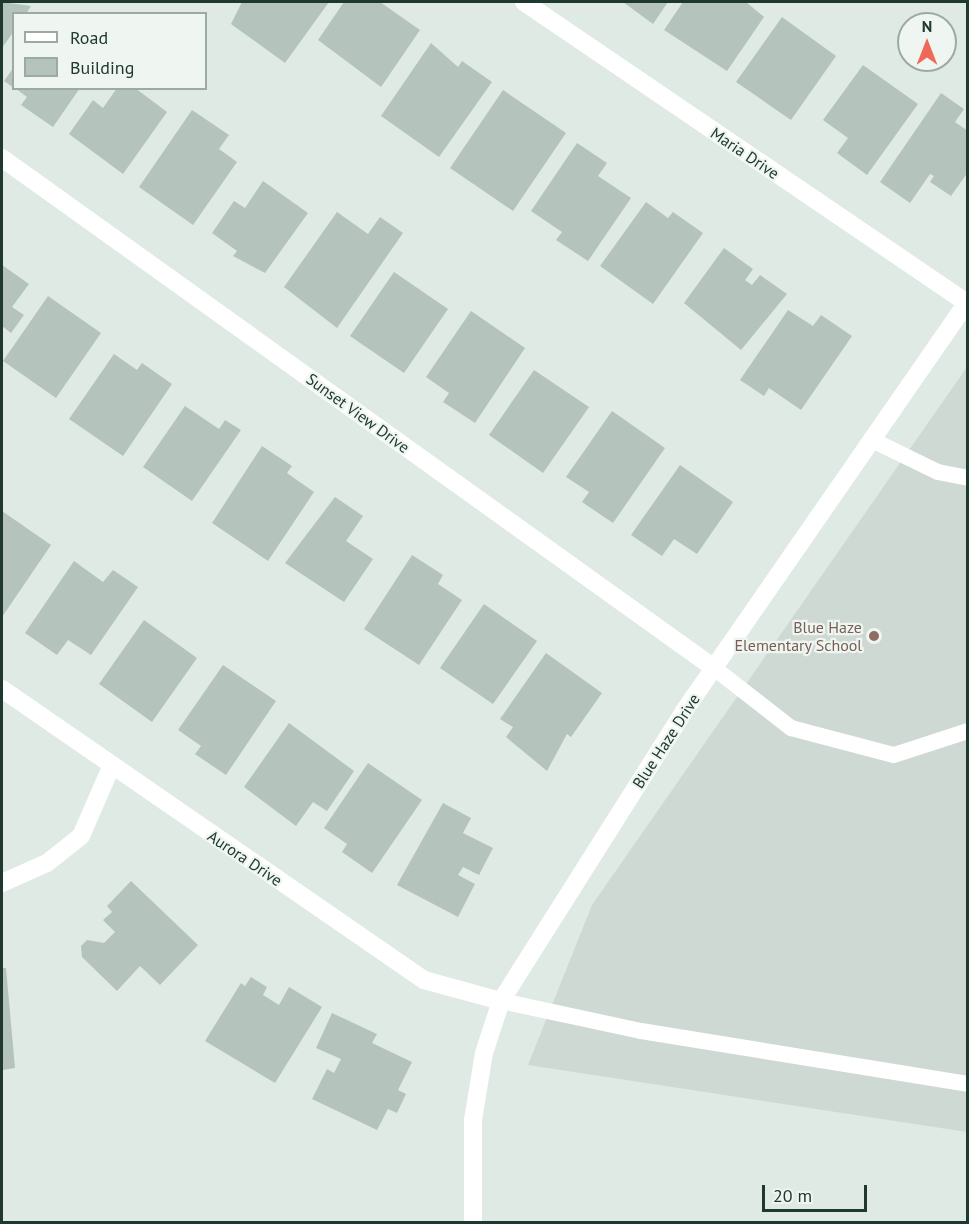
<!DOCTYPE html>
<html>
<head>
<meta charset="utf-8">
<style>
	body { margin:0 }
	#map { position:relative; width:969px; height:1224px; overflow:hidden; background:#deeae3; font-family:"PT Sans",sans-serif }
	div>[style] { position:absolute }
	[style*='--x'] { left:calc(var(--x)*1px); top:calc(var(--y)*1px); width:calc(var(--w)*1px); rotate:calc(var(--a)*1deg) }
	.built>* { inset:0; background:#cdd9d2 }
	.building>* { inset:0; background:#b4c4bc }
	.service>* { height:16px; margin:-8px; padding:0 8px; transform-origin:8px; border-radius:8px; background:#fff }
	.minor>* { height:18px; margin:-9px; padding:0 9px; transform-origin:9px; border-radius:9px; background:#fff }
	.dots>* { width:16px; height:16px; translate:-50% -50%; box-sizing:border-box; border:3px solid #eff6f1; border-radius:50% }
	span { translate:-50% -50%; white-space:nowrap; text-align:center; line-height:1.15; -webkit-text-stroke:4.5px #eff6f1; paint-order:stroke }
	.street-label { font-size:16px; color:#20392f }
	.education-label { font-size:16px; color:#785e54 }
	.right { translate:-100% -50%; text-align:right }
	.frame { position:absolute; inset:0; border:3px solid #20392f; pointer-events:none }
	.legend { position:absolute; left:12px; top:12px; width:195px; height:78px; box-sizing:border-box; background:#eff6f1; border:2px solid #9caaa3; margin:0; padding:8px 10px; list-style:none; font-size:18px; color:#20392f }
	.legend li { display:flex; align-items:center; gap:12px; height:30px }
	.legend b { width:30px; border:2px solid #9caaa3 }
	.north { position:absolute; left:897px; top:12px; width:60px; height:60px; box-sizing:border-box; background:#eff6f1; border:2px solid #9caaa3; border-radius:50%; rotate:0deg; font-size:16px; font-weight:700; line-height:24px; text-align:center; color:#20392f }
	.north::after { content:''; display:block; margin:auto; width:21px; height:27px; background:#ee6958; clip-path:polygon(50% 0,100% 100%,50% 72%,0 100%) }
	.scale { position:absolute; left:762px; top:1185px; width:105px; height:27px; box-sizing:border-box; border:3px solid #20392f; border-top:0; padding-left:8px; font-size:18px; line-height:21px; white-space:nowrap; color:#20392f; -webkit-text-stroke:4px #eff6f1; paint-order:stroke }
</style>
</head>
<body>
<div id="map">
	<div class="built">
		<i style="clip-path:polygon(967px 367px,967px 1132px,528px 1065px,592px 905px)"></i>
	</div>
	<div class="building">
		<i style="clip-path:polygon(2px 2px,31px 6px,26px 14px,14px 14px,14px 31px,2px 48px)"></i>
		<i style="clip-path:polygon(242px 2px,329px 2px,285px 63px,231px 24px)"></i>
		<i style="clip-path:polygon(344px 2px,380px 2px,420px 30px,381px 87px,318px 40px)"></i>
		<i style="clip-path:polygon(623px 2px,668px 2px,653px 24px)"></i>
		<i style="clip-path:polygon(683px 2px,746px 2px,764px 17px,727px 71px,664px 30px)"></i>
		<i style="clip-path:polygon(782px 17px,836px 56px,791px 120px,736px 82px)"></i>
		<i style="clip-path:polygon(431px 43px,458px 67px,462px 61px,492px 82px,439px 157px,381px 116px)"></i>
		<i style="clip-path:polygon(863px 65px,918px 104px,867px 175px,837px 153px,848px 138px,823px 120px)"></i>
		<i style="clip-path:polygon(14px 67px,14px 88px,4px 81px)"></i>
		<i style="clip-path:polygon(15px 88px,80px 88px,53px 127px,21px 105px,27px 97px)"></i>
		<i style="clip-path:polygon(117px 88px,135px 88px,167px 112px,123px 174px,69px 134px,93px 100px,103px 108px)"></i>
		<i style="clip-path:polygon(503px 90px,566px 133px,513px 211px,450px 168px)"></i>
		<i style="clip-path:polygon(941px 93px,964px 109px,955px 122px,968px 131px,968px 172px,951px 196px,930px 182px,934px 176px,930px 174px,910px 203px,880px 182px)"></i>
		<i style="clip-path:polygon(192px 110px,229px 135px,219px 149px,237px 162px,193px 225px,139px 187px)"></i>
		<i style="clip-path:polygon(577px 143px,607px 163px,598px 176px,631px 198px,588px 261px,556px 240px,562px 232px,531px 211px)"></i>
		<i style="clip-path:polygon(263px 181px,308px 213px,265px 273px,233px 256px,237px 251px,212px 233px,234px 201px,245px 208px)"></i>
		<i style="clip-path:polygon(646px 202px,668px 218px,673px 212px,703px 233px,653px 304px,600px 266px)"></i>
		<i style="clip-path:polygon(337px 212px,368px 234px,380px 217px,403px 233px,337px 328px,284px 287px)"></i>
		<i style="clip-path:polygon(724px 248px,753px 269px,745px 280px,752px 285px,760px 275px,787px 294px,741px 350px,684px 303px)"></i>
		<i style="clip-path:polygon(2px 265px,29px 284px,12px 307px,24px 315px,11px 333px,2px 326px)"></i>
		<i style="clip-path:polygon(394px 272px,448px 309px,404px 373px,350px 336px)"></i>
		<i style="clip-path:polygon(48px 296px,101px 333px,56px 398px,3px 361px)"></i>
		<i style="clip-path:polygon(788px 310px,813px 326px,821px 315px,852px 336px,801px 410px,769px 388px,764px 396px,740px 380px)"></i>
		<i style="clip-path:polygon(471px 311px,525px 348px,475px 423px,443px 402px,449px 393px,426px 377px)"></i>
		<i style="clip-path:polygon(114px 354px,137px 370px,142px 363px,172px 384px,123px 456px,69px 419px)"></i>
		<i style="clip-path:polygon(534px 370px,589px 407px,543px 473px,489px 435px)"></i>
		<i style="clip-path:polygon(185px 406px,219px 429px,225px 420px,241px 430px,192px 501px,143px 467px)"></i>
		<i style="clip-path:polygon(612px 411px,665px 448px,613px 523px,582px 502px,589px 492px,566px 477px)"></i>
		<i style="clip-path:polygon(262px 446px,292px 466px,287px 473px,314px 492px,268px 561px,212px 523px)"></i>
		<i style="clip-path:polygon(680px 465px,733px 502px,697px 554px,674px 539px,662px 556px,631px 535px)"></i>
		<i style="clip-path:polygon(335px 497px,363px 516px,346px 541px,373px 559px,344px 602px,285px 563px)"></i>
		<i style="clip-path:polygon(2px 511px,51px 545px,2px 617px)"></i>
		<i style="clip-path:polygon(412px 555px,443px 575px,438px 584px,462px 600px,419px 665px,364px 629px)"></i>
		<i style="clip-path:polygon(74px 561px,103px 582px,113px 570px,138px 587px,91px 655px,68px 640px,57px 655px,25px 633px)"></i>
		<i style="clip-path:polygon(484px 604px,537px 641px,493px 704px,440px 668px)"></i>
		<i style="clip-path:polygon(144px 620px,197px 658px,152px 722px,99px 684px)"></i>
		<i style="clip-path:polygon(546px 653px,602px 693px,571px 737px,567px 734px,547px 771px,506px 737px,513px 727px,500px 719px)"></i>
		<i style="clip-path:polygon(223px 665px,276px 701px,226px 775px,195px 754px,201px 746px,178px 730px)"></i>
		<i style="clip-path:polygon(289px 723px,354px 771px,327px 811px,313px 802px,296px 826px,244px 787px)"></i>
		<i style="clip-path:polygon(368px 763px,422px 800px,372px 873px,342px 852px,347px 844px,324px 828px)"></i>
		<i style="clip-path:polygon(443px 803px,471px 818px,463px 833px,493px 848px,479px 875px,463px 867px,458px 875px,475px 884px,458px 917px,397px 885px)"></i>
		<i style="clip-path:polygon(131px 881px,198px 945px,160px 985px,140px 966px,117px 991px,82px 957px,81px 946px,87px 940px,104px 943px,115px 932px,103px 920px,112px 912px,107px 906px)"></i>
		<i style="clip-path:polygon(2px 968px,6px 968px,15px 1068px,2px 1070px)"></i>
		<i style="clip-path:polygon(251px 977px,267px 987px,263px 995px,279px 1005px,289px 987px,322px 1007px,275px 1083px,205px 1041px,241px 983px,245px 986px)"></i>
		<i style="clip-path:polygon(332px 1013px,377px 1034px,372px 1043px,412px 1062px,398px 1090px,406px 1094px,397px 1113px,388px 1109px,377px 1130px,312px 1099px,327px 1069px,334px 1073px,341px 1059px,316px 1048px)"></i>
	</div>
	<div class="service">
		<i style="--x:872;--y:440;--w:73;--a:25.9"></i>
		<i style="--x:938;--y:472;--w:31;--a:11"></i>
		<i style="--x:714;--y:668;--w:98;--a:37.9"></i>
		<i style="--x:791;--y:728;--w:106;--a:14.7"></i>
		<i style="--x:894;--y:755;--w:78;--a:-18"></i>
		<i style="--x:501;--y:1001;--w:143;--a:12.1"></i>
		<i style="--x:641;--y:1031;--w:331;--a:9.2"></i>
	</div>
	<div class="minor">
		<i style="--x:524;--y:2;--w:536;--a:34.19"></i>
		<i style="--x:2;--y:158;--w:876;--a:35.61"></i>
		<i style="--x:2;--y:689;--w:513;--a:34.59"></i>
		<i style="--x:424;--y:980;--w:80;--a:15.3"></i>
		<i style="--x:2;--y:883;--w:49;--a:-24"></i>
		<i style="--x:47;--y:863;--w:43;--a:-38.5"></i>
		<i style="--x:81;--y:836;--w:75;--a:-66.5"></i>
		<i style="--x:473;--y:1222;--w:102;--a:-90"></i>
		<i style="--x:473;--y:1120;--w:68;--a:-80.7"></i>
		<i style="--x:484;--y:1053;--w:55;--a:-71.9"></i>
		<i style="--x:501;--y:1001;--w:343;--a:-57.7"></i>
		<i style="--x:684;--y:711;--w:499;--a:-55.3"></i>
	</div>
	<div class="dots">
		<i style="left:874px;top:636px;background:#8d6e63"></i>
	</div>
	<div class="street-label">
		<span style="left:745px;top:153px;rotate:34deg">Maria Drive</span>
		<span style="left:358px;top:413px;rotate:36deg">Sunset View Drive</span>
		<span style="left:666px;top:741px;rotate:-57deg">Blue Haze Drive</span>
		<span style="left:245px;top:858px;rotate:34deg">Aurora Drive</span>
	</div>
	<div class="education-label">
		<span class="right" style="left:862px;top:636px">Blue Haze<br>Elementary School</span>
	</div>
	<div class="frame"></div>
	<ul class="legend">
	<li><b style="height:8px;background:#fff"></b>Road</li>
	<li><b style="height:16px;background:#b4c4bc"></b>Building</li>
	</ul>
	<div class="north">N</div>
	<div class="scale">20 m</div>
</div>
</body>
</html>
